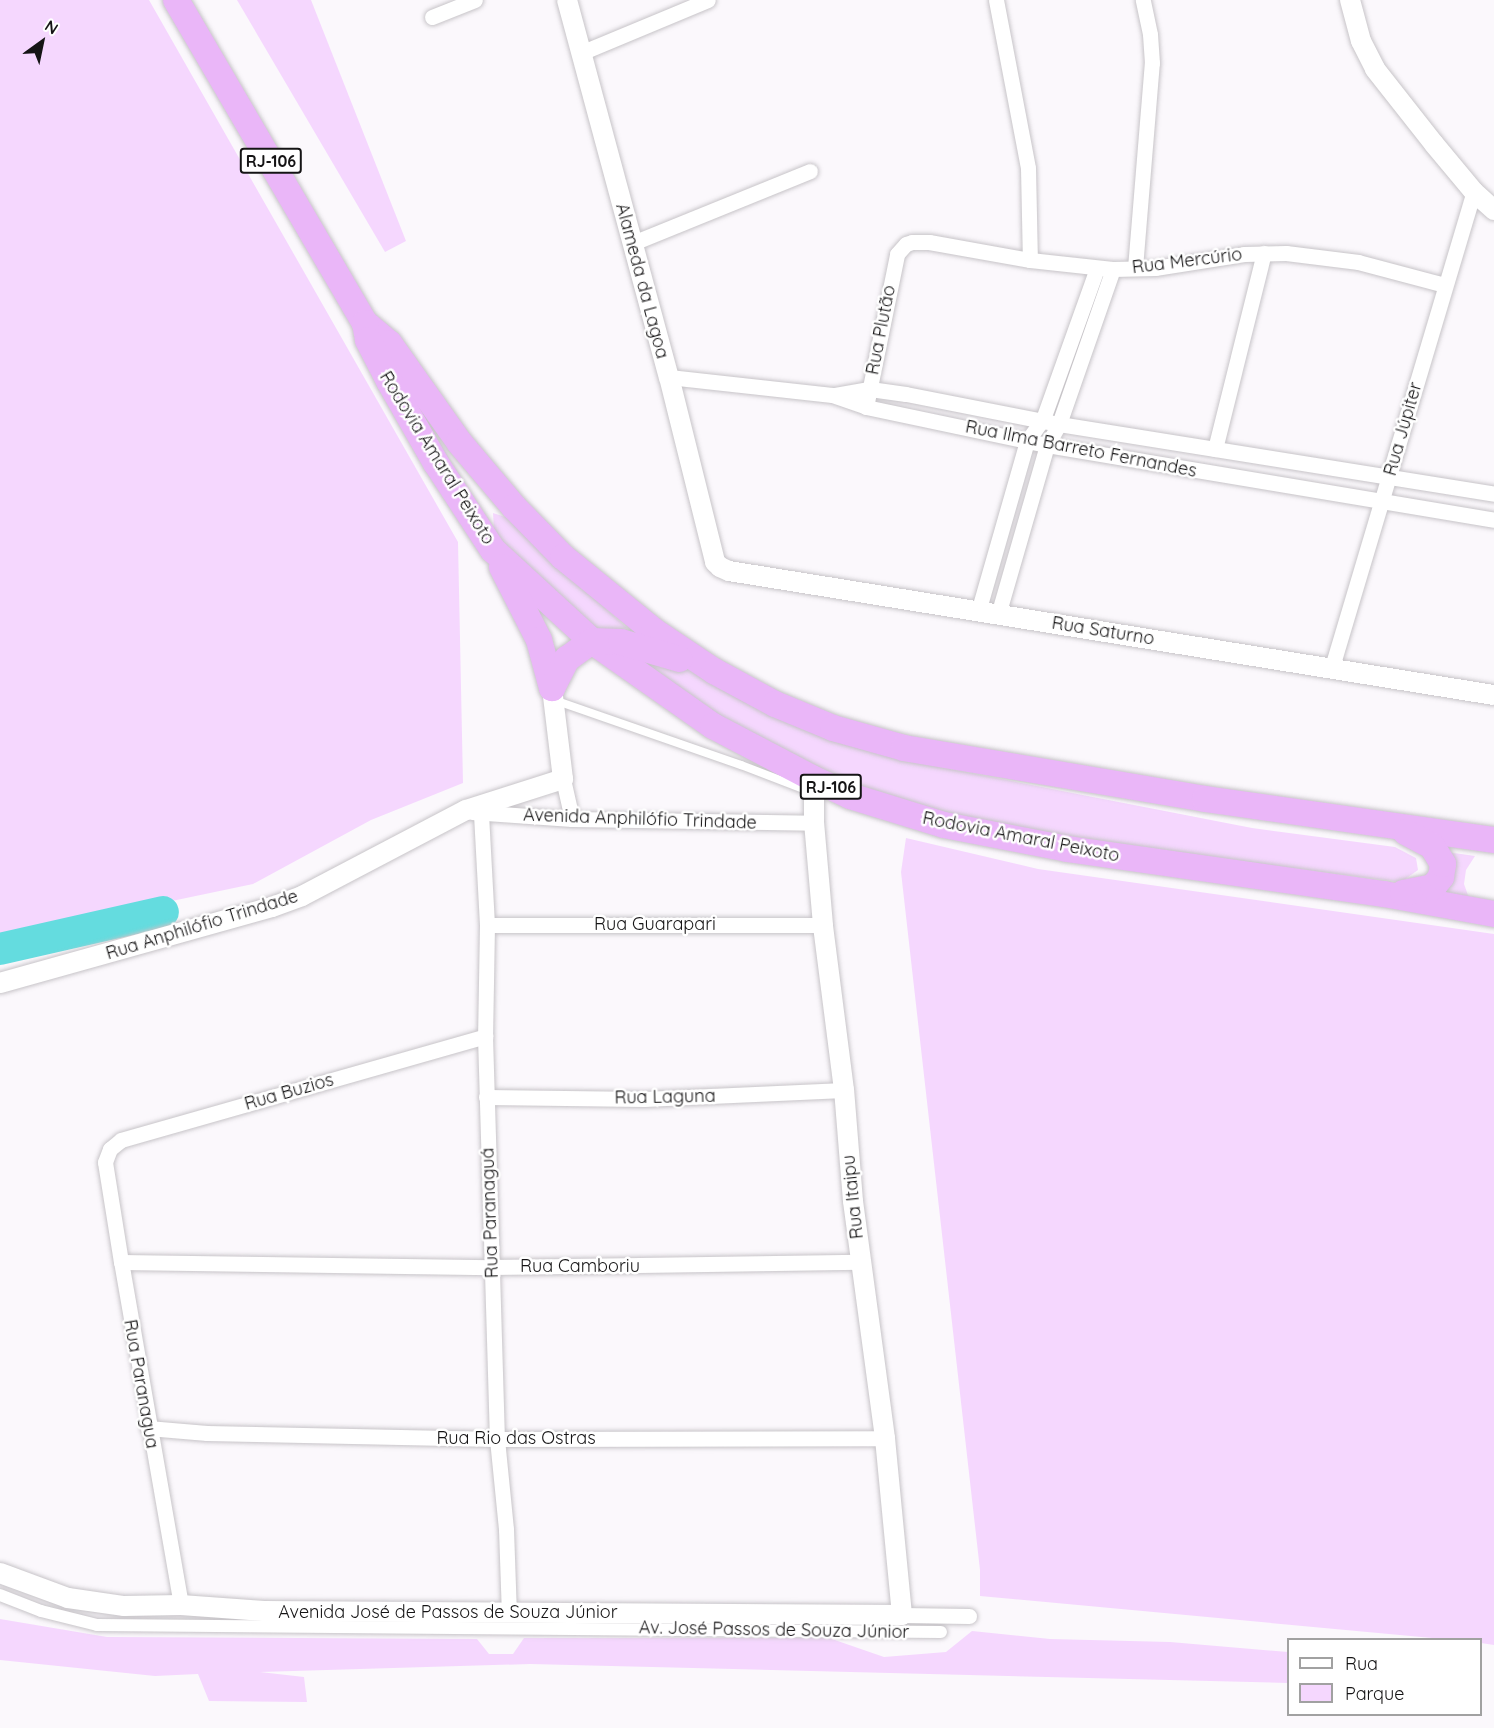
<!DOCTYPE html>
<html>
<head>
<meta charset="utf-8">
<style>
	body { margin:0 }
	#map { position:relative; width:1494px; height:1728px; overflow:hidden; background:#fbf8fc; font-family:Quicksand,sans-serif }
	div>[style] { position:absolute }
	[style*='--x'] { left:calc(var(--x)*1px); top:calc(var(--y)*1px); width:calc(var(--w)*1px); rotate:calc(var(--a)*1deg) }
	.green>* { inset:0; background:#f5d7fe }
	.river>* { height:32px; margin:-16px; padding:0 16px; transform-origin:16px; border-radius:16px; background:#64dcdf }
	.roads { filter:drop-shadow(0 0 2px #c7c4c8) drop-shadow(0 0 2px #c7c4c8) }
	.service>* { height:8px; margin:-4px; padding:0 4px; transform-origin:4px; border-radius:4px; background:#fff }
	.pedestrian>* { height:12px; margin:-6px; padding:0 6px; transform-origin:6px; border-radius:6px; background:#fff }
	.minor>* { height:15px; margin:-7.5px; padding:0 7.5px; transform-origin:7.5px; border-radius:7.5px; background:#fff }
	.tertiary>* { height:20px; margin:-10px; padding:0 10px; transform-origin:10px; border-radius:10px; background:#fff }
	.trunk>* { height:26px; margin:-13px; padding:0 13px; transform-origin:13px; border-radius:13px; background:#eab6f8 }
	span { translate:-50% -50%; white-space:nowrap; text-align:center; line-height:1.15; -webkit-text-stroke:5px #fff; paint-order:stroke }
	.shield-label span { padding:2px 4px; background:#fff; border:2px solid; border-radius:4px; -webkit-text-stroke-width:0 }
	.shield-label { font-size:16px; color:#151415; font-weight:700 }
	.street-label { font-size:18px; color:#151415 }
	.legend { position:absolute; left:1287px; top:1638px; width:195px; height:78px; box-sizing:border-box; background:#fff; border:2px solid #a1a1a1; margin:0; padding:8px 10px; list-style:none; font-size:18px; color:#151415 }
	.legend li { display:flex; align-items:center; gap:12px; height:30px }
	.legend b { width:30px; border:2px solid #a1a1a1 }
	.north { position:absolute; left:12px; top:12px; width:60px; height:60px; -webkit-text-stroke:4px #fff; paint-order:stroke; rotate:33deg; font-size:16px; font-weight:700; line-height:24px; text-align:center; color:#151415 }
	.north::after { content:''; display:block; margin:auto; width:21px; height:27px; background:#151415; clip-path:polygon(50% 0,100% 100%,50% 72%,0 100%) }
</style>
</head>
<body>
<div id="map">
	<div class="green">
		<i style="clip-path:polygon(0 0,149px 0,458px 542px,463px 783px,371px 820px,253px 884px,0 937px)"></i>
		<i style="clip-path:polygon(237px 0,311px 0,406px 241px,385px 252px)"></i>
		<i style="clip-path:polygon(493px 513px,505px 517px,627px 628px,597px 633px,514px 559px,494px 530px)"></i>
		<i style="clip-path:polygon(615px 651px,670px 660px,801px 729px,929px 765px,1252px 828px,1395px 847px,1416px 858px,1418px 870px,1401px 882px,1023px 834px,870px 796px,728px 725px)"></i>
		<i style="clip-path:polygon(906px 838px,1038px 869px,1494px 934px,1494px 1645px,1481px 1643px,1480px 1640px,1443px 1639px,980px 1596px,980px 1570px,901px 872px)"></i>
		<i style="clip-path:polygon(1447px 852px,1475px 856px,1466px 870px,1464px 884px,1469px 898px,1439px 893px)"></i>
		<i style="clip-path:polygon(0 1619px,107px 1637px,477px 1639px,489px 1654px,513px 1654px,524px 1638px,829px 1638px,884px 1657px,946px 1652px,972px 1631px,1050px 1639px,1170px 1642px,1288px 1652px,1288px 1683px,530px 1664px,260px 1672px,304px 1677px,307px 1702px,209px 1701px,198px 1674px,155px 1676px,0 1660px)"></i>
	</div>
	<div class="river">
		<i style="--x:0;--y:949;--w:167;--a:-12.8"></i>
	</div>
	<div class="roads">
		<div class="service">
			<i style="--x:557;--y:701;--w:195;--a:19.2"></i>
			<i style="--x:741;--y:765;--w:78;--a:21"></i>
		</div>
		<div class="pedestrian">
			<i style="--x:0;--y:1595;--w:44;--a:21.3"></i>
			<i style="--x:41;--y:1611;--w:58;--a:14"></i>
			<i style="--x:97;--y:1625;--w:844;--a:0.48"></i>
		</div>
		<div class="minor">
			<i style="--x:996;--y:0;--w:171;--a:79.2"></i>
			<i style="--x:1028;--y:168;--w:92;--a:88.8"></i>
			<i style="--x:432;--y:17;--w:46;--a:-21.6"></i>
			<i style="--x:583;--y:52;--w:135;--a:-22.6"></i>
			<i style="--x:633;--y:243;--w:191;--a:-22.1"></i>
			<i style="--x:1135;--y:268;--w:206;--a:-85.3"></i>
			<i style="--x:1152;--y:63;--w:29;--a:-94"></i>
			<i style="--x:1150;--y:34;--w:35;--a:-102"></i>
			<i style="--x:669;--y:377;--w:164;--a:6.3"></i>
			<i style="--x:832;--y:395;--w:36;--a:19"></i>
			<i style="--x:866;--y:407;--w:185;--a:11.9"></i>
			<i style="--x:1047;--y:445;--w:453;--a:9.5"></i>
			<i style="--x:835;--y:395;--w:36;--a:-10"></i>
			<i style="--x:870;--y:389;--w:36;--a:8"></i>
			<i style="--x:906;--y:394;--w:156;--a:11.1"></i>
			<i style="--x:1059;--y:424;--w:441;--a:9.1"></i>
			<i style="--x:866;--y:407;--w:156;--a:-78.5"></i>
			<i style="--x:897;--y:254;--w:13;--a:-48"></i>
			<i style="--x:906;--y:244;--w:6;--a:-18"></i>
			<i style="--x:912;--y:242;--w:17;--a:0"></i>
			<i style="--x:929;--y:242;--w:103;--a:10.1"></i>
			<i style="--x:1030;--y:260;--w:83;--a:6.2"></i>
			<i style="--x:1113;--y:269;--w:42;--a:-1.4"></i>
			<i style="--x:1155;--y:268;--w:90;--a:-8.9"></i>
			<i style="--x:1244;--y:254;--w:42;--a:-1.4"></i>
			<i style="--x:1286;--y:253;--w:73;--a:7.1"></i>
			<i style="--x:1358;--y:262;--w:90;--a:14.8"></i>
			<i style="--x:1215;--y:449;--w:202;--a:-76"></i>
			<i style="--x:978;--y:612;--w:178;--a:-74"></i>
			<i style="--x:1027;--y:441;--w:27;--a:-54"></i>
			<i style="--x:1043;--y:419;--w:160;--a:-70.3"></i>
			<i style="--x:998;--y:615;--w:177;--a:-73.9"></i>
			<i style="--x:1047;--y:445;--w:24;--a:-60"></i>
			<i style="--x:1059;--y:424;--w:164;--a:-70.8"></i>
			<i style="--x:1332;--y:667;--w:496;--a:-73.4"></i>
			<i style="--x:563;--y:779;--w:41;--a:77.3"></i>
			<i style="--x:472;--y:812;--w:100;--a:4"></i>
			<i style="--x:572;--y:819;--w:242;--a:0.9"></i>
			<i style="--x:481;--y:814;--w:111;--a:86.9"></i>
			<i style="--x:487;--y:925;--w:111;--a:91"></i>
			<i style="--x:485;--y:1036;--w:403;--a:88.3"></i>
			<i style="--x:497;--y:1439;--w:90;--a:84.3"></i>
			<i style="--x:506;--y:1529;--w:84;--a:88"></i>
			<i style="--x:487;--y:925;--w:336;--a:0"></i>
			<i style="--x:486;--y:1097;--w:158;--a:0.7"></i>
			<i style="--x:644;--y:1099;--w:200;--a:-2.6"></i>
			<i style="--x:121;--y:1262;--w:371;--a:0.8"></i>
			<i style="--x:492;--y:1267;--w:368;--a:-0.8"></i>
			<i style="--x:148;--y:1428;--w:59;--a:4.8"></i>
			<i style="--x:207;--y:1433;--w:290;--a:1.2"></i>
			<i style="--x:497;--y:1439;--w:388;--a:-0.1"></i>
			<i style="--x:181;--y:1605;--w:348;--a:-99.9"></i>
			<i style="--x:121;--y:1262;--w:101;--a:-99.1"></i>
			<i style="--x:105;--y:1162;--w:14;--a:-69"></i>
			<i style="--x:110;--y:1149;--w:14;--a:-39"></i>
			<i style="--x:121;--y:1140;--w:379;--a:-15.9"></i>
			<i style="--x:902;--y:1615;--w:67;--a:0.9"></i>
		</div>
		<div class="tertiary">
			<i style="--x:567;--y:0;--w:391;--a:74.9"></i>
			<i style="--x:669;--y:377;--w:191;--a:76"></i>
			<i style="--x:715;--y:562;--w:7;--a:45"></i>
			<i style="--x:720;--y:567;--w:10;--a:24"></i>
			<i style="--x:729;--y:571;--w:775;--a:9.21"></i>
			<i style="--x:1350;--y:0;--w:42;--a:75"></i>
			<i style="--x:1361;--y:41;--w:31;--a:63"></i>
			<i style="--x:1375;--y:69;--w:95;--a:51.8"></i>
			<i style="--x:1434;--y:144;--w:62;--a:50.2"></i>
			<i style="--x:1474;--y:192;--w:27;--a:42"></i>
			<i style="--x:0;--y:983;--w:282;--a:-15.6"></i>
			<i style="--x:272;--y:907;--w:32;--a:-20"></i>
			<i style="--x:302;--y:896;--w:185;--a:-27.7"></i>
			<i style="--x:466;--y:810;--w:102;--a:-17.7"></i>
			<i style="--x:563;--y:779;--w:92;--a:-96.9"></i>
			<i style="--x:0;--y:1573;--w:72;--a:20.2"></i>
			<i style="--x:68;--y:1598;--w:57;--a:8.1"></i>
			<i style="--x:124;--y:1606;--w:57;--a:-1"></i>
			<i style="--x:181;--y:1605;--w:83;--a:4.1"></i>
			<i style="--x:264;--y:1611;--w:638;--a:0.36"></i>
			<i style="--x:902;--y:1615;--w:178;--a:-95.5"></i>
			<i style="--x:885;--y:1438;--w:239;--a:-97.7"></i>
			<i style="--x:853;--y:1201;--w:111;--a:-94.6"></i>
			<i style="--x:844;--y:1090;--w:166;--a:-97.3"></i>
			<i style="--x:823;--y:925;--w:102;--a:-95"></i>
			<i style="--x:814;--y:823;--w:44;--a:-90"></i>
		</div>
		<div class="trunk">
			<i style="--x:176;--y:0;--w:374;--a:59.7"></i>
			<i style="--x:365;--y:323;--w:31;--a:40"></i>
			<i style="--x:389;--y:343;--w:121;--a:54.7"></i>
			<i style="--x:459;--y:442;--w:85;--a:49.8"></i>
			<i style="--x:514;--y:507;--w:70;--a:45.6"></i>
			<i style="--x:563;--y:557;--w:117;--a:39.1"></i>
			<i style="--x:654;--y:631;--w:72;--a:33.7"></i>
			<i style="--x:714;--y:671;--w:69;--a:28.4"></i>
			<i style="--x:775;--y:704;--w:63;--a:22.5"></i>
			<i style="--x:833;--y:728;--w:74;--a:15.7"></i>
			<i style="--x:904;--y:748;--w:305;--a:9.6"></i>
			<i style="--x:1205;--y:799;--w:292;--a:8.1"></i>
			<i style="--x:365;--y:323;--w:17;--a:80"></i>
			<i style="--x:368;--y:340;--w:46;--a:62.9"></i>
			<i style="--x:389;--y:381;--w:95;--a:60.2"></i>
			<i style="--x:436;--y:463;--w:104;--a:56.8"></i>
			<i style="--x:493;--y:550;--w:134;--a:42.6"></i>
			<i style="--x:592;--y:641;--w:148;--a:35.1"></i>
			<i style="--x:713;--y:726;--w:114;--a:27.7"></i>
			<i style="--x:814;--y:779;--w:40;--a:25"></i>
			<i style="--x:850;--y:796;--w:98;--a:17.1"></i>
			<i style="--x:944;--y:825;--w:125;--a:11"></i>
			<i style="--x:1067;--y:849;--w:320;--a:8.1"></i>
			<i style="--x:1384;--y:894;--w:112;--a:10.3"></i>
			<i style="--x:502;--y:567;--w:82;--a:63.1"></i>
			<i style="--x:539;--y:640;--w:50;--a:74.8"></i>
			<i style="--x:552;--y:688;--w:33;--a:-63"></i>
			<i style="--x:567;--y:659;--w:31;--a:-36"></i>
			<i style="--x:592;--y:641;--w:29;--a:2"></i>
			<i style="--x:621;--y:642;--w:61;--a:16.1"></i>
			<i style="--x:1403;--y:893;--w:31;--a:-11"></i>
			<i style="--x:1433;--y:887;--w:13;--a:-51"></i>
			<i style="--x:1441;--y:877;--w:13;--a:-81"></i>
			<i style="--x:1443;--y:864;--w:21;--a:-121"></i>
			<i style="--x:1432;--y:846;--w:30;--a:-152"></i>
		</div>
	</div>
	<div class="shield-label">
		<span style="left:271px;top:161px">RJ-106</span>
		<span style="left:831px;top:787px">RJ-106</span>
	</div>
	<div class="street-label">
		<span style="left:1187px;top:261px;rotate:-7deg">Rua Mercúrio</span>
		<span style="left:642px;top:281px;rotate:75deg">Alameda da Lagoa</span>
		<span style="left:881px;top:330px;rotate:-79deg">Rua Plutão</span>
		<span style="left:1403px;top:429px;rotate:-74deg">Rua Júpiter</span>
		<span style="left:1081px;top:449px;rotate:11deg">Rua Ilma Barreto Fernandes</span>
		<span style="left:437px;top:458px;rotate:58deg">Rodovia Amaral Peixoto</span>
		<span style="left:1103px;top:631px;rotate:9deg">Rua Saturno</span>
		<span style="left:640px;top:819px;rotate:2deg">Avenida Anphilófio Trindade</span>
		<span style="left:1021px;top:837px;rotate:11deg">Rodovia Amaral Peixoto</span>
		<span style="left:655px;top:924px">Rua Guarapari</span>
		<span style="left:202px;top:925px;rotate:-17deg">Rua Anphilófio Trindade</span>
		<span style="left:289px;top:1092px;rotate:-16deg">Rua Buzios</span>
		<span style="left:665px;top:1097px;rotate:-1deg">Rua Laguna</span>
		<span style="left:853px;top:1197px;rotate:-96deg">Rua Itaipu</span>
		<span style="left:490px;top:1213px;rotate:-92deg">Rua Paranaguá</span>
		<span style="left:580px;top:1266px">Rua Camboriu</span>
		<span style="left:141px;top:1384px;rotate:80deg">Rua Paranagua</span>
		<span style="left:516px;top:1438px">Rua Rio das Ostras</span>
		<span style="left:448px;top:1612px">Avenida José de Passos de Souza Júnior</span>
		<span style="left:774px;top:1630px;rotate:1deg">Av. José Passos de Souza Júnior</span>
	</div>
	<ul class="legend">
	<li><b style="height:8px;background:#fff"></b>Rua</li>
	<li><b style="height:16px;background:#f5d7fe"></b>Parque</li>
	</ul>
	<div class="north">N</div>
</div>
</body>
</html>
